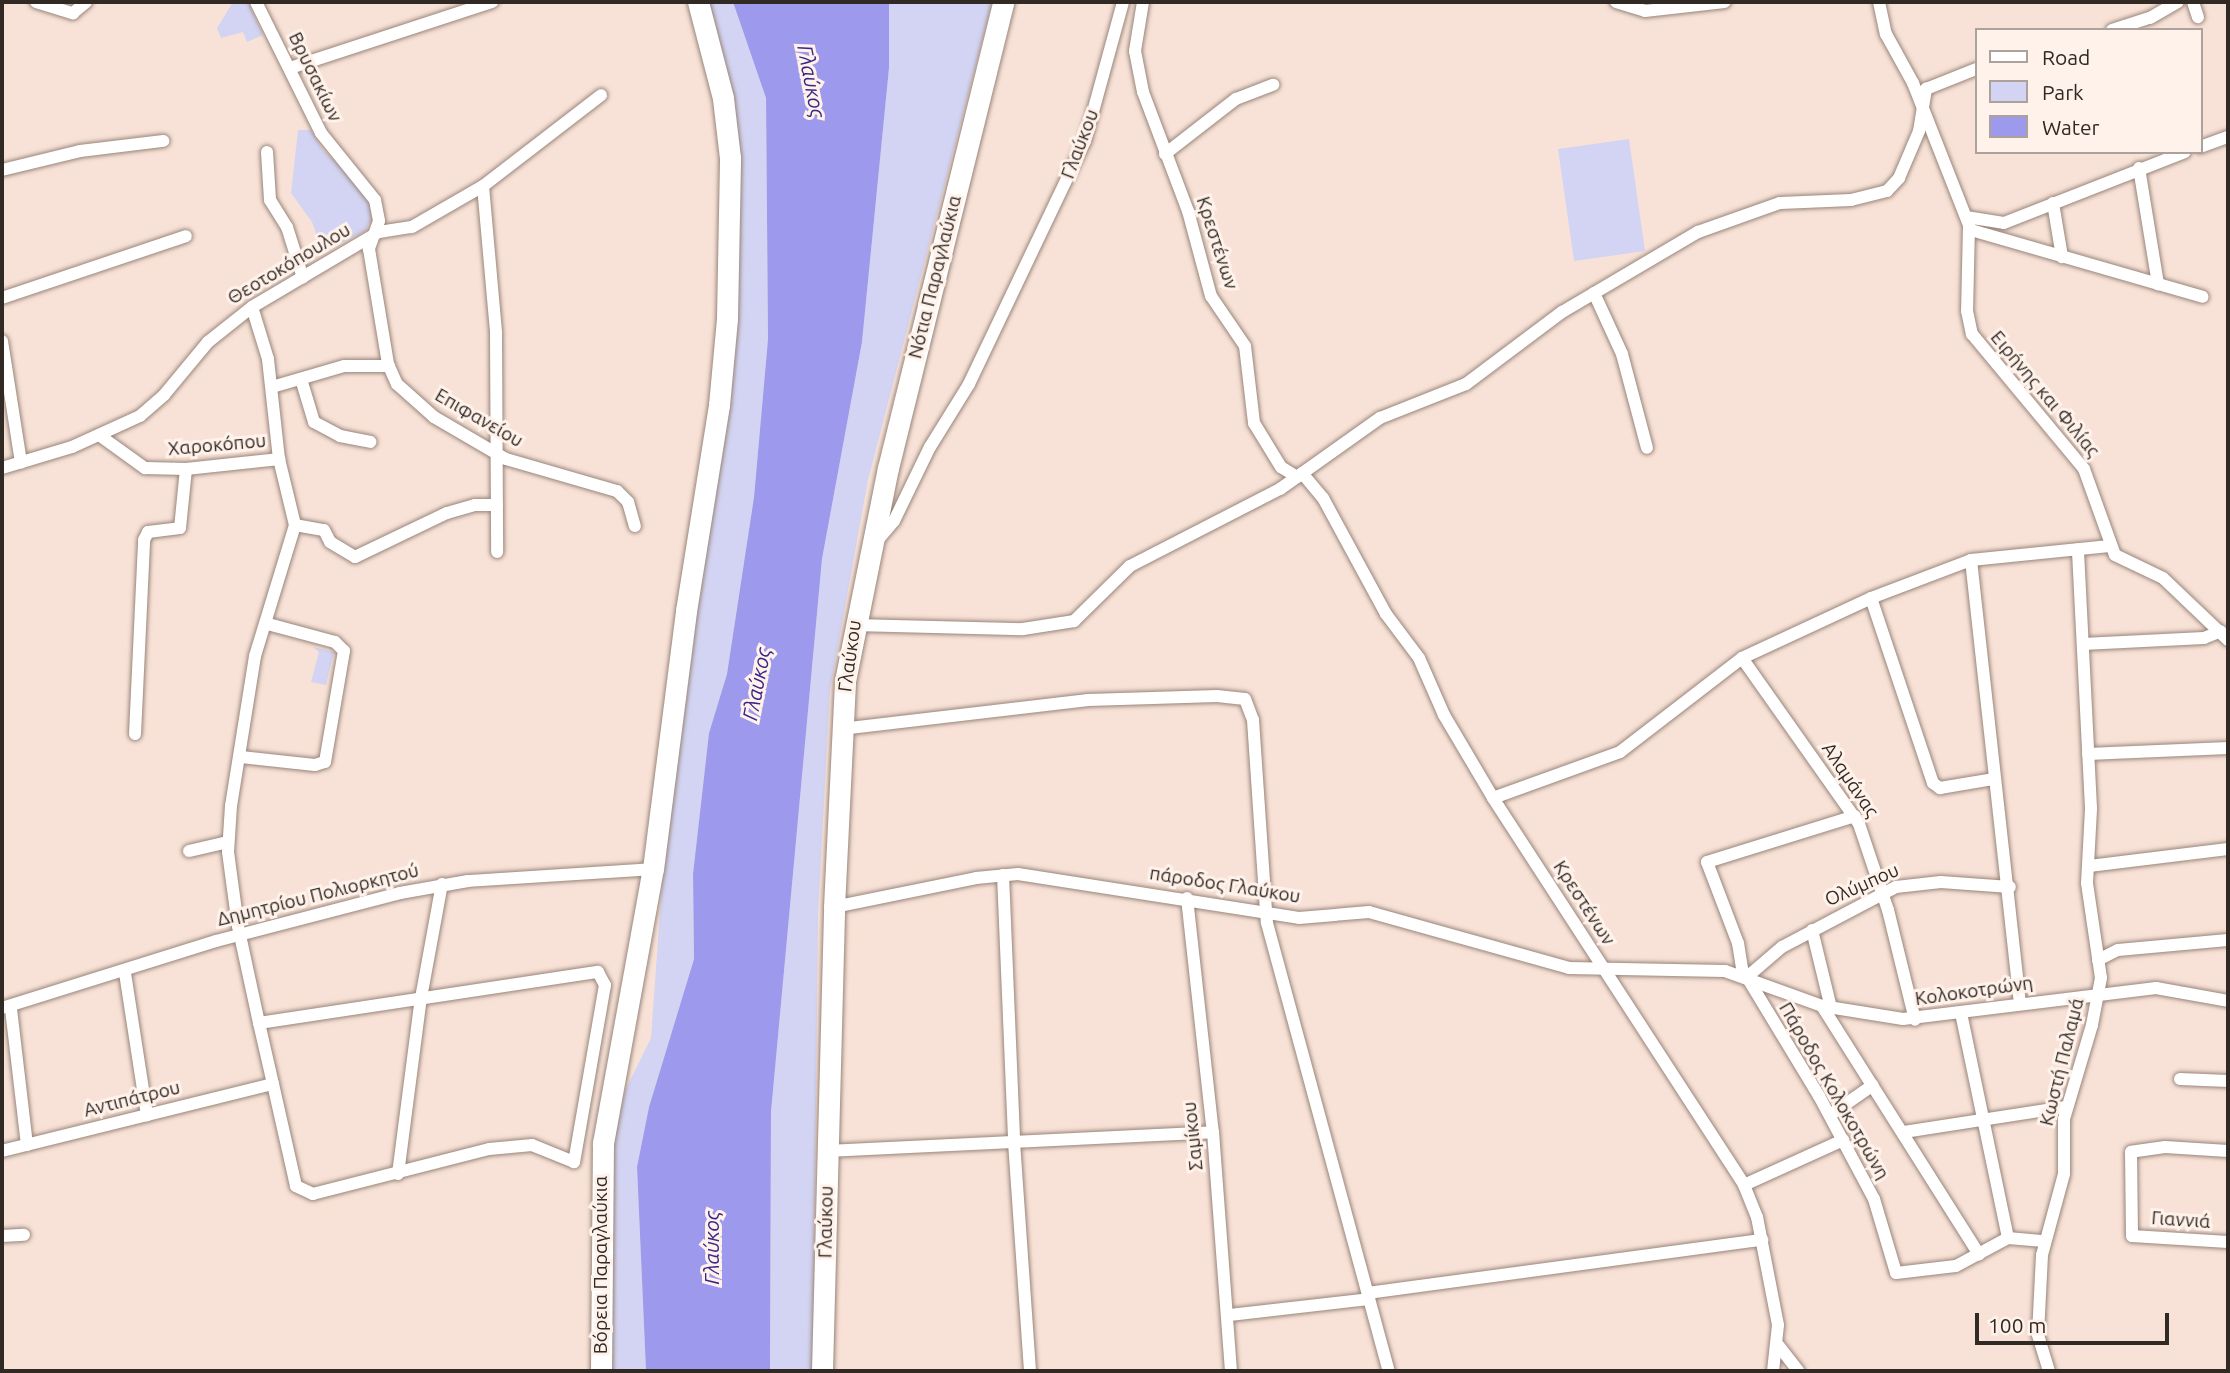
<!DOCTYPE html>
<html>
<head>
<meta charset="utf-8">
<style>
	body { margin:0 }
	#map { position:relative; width:2230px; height:1373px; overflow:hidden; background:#f8e2d7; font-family:Ubuntu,sans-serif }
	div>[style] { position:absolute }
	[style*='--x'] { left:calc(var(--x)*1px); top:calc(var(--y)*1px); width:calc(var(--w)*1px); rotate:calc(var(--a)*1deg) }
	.green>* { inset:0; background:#d3d4f3 }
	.water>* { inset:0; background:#9d9aed }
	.roads { filter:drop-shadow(0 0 2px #99857b) drop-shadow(0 0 2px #99857b) }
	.minor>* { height:12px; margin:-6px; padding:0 6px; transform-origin:6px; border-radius:6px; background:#fff }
	.primary>* { height:21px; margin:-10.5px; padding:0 10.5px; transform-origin:10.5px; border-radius:10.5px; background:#fff }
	span { translate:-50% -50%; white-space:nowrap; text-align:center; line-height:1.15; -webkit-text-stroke:6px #fff2eb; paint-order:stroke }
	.street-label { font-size:19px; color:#312924 }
	.water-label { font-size:21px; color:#392787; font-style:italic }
	.frame { position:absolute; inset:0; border:4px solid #312924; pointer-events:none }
	.legend { position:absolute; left:1975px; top:28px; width:228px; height:126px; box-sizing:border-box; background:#fff2eb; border:2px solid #ada29b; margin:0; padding:9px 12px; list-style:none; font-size:21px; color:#312924 }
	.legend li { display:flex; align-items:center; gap:14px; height:35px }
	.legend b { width:35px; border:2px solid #ada29b }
	.scale { position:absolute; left:1975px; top:1313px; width:194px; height:32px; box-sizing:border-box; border:4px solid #312924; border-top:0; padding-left:9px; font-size:21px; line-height:24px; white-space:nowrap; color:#312924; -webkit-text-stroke:5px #fff2eb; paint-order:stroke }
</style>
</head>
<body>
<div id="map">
	<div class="green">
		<i style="clip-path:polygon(233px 2px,248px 2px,263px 35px,247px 42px,243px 32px,221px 38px,217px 28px)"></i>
		<i style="clip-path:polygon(699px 2px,733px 2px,766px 98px,768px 339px,754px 497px,727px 674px,709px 733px,693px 874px,694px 959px,649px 1107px,637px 1167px,646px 1371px,611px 1371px,611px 1152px,621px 1099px,651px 1038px,667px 813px,722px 440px,730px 127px)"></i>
		<i style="clip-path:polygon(889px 2px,992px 2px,868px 480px,830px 690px,818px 914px,813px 1371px,770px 1371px,771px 1112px,822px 559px,862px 342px,889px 68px)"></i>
		<i style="clip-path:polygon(298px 130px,311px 130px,323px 150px,350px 174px,369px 200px,373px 217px,365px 231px,323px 252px,312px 222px,291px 193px)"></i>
		<i style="clip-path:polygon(1629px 139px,1645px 251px,1574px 261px,1558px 149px)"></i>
		<i style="clip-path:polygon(313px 647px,334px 652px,326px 685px,311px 682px,319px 652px)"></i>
	</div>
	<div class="water">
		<i style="clip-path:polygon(733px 2px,889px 2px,889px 68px,862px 342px,822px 559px,771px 1112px,770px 1371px,646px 1371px,637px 1167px,649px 1107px,694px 959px,693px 874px,709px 733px,727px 674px,754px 497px,768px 339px,766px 98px)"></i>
	</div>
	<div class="roads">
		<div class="minor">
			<i style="--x:36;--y:2;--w:39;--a:17"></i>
			<i style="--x:73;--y:13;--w:17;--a:-40"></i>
			<i style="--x:256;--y:2;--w:146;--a:63.6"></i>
			<i style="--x:321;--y:133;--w:86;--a:51.1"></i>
			<i style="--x:375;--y:200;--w:21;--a:79"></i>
			<i style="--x:379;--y:221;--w:30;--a:110"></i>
			<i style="--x:369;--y:249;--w:117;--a:80.6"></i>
			<i style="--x:388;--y:364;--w:22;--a:66"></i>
			<i style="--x:397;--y:384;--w:50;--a:41.7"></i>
			<i style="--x:434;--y:417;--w:83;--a:30.3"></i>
			<i style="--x:506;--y:459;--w:116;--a:16.1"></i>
			<i style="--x:617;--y:491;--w:16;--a:45"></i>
			<i style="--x:628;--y:502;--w:25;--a:74"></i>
			<i style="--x:1143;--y:2;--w:50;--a:99.3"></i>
			<i style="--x:1135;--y:51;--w:42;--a:79"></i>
			<i style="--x:1143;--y:92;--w:127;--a:69.3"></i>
			<i style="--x:1188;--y:211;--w:88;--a:74.9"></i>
			<i style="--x:1211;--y:296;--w:60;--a:55.8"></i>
			<i style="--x:1245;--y:346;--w:78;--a:83.3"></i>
			<i style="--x:1254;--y:423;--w:52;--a:58.5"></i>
			<i style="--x:1281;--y:467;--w:19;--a:32"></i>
			<i style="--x:1616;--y:2;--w:30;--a:17"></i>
			<i style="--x:1645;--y:11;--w:80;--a:-6.5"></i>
			<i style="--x:1879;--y:2;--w:33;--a:78"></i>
			<i style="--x:1886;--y:34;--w:56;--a:61.1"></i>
			<i style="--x:1913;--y:83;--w:153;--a:68.5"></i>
			<i style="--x:1969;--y:225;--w:86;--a:91.3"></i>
			<i style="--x:1967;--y:311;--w:24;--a:78"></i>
			<i style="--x:1972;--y:334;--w:175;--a:50.3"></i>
			<i style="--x:2084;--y:469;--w:91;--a:70.2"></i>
			<i style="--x:2115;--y:555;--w:53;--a:25.6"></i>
			<i style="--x:2163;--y:578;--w:90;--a:43.6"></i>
			<i style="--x:2193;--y:2;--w:16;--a:72"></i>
			<i style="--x:2112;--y:30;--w:40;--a:-18"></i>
			<i style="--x:2150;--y:18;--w:32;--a:-30"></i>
			<i style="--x:290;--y:68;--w:213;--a:-18.1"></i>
			<i style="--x:2200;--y:147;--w:30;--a:-20"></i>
			<i style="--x:267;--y:152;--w:48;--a:86.4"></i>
			<i style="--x:270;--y:200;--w:32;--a:58"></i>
			<i style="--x:287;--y:227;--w:53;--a:72.6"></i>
			<i style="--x:1165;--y:154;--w:90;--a:-37.8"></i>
			<i style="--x:1236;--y:99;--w:40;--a:-21"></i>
			<i style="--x:2139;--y:168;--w:118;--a:80.7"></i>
			<i style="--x:2;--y:170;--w:80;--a:-13.7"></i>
			<i style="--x:80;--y:151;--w:84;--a:-6.9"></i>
			<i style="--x:483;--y:186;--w:148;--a:84.9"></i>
			<i style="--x:496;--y:333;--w:219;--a:89.7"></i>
			<i style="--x:2053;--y:203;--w:55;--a:80.5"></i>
			<i style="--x:1966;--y:217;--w:38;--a:9"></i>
			<i style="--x:2004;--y:223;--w:194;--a:-21.4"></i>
			<i style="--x:1971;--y:230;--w:241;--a:16.1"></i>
			<i style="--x:1594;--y:293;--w:67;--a:65.3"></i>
			<i style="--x:1622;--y:354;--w:97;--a:75.1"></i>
			<i style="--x:2;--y:298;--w:194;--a:-18.6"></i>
			<i style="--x:2;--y:341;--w:123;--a:81.1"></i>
			<i style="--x:301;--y:379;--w:45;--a:73.2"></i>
			<i style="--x:314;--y:422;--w:30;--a:28"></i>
			<i style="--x:340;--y:436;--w:31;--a:11"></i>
			<i style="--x:272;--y:387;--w:75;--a:-16.3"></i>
			<i style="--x:344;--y:366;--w:45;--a:0"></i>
			<i style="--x:99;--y:435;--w:57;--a:35.7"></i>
			<i style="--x:145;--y:468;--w:41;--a:1.4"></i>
			<i style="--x:186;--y:469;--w:94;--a:-6.1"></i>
			<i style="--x:279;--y:459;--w:101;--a:-96.3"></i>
			<i style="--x:268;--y:359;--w:54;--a:-107.1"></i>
			<i style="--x:2;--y:468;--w:73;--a:-16.7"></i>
			<i style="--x:72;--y:447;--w:75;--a:-24.5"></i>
			<i style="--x:140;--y:416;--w:32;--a:-41"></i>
			<i style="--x:164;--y:395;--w:69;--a:-50.3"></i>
			<i style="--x:208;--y:342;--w:56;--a:-38.5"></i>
			<i style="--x:252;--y:307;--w:147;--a:-30.6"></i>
			<i style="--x:379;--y:232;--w:33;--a:-9"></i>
			<i style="--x:412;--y:227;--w:82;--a:-30"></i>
			<i style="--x:483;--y:186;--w:149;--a:-37.6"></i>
			<i style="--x:1302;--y:473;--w:33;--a:50"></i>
			<i style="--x:1323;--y:498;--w:132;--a:61.5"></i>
			<i style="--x:1386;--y:614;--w:55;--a:53.1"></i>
			<i style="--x:1419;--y:658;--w:62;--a:66.3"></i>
			<i style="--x:1444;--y:715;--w:96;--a:59.4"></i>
			<i style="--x:1493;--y:798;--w:461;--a:57"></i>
			<i style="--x:1744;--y:1185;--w:35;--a:68"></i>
			<i style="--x:1757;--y:1217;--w:110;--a:79"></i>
			<i style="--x:1778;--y:1325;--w:46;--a:96.2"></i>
			<i style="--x:295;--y:525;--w:29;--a:10"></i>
			<i style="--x:324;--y:530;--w:13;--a:63"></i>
			<i style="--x:330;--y:542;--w:29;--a:31"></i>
			<i style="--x:355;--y:557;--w:102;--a:-25.6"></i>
			<i style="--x:447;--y:513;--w:29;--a:-16"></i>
			<i style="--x:475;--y:505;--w:22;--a:0"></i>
			<i style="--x:877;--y:541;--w:26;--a:-50"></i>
			<i style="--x:894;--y:521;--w:82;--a:-64.1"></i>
			<i style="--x:930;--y:447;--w:74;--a:-58.2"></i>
			<i style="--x:969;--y:384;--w:269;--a:-64.5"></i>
			<i style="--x:1085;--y:141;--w:144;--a:-74.7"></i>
			<i style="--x:1971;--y:560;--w:446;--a:83.7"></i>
			<i style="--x:1871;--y:598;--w:195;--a:71.5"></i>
			<i style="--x:1933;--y:783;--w:9;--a:36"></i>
			<i style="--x:1940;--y:788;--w:55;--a:-9.5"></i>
			<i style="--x:854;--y:625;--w:169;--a:1.4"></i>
			<i style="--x:1023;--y:629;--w:52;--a:-8.9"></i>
			<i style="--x:1074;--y:621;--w:78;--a:-44.5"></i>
			<i style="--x:1130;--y:566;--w:169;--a:-27.2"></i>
			<i style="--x:1280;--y:489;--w:123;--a:-35.4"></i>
			<i style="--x:1380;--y:418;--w:92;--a:-21.6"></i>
			<i style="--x:1466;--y:384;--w:120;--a:-36.9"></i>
			<i style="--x:1562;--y:312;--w:158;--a:-30.5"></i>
			<i style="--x:1698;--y:232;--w:87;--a:-19.5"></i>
			<i style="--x:1780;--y:203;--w:71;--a:-2.4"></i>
			<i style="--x:1851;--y:200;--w:37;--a:-14"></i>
			<i style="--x:1887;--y:191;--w:18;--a:-47"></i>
			<i style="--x:1899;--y:178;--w:51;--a:-66.9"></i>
			<i style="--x:1919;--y:131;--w:43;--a:-80.5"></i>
			<i style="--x:1926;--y:89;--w:54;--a:-21.8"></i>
			<i style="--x:2083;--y:644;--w:121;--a:-2.8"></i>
			<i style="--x:2204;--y:638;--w:18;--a:-22"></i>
			<i style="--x:1742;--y:658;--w:203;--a:54.8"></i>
			<i style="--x:1859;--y:824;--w:91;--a:71.4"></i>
			<i style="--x:1888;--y:910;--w:113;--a:76.2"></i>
			<i style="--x:841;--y:729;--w:249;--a:-6.7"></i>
			<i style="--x:1088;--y:700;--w:129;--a:-1.8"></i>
			<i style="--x:1217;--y:696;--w:28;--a:6"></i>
			<i style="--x:1245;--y:699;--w:22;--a:69"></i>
			<i style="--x:1253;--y:720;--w:203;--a:86.1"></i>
			<i style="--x:1267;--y:923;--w:464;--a:74.8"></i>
			<i style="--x:135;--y:734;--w:194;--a:-87.3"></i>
			<i style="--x:144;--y:540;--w:9;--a:-63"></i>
			<i style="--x:148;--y:532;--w:32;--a:-7"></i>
			<i style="--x:180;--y:528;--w:59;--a:-84.2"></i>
			<i style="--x:2088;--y:754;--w:140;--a:-2.5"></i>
			<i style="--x:241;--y:757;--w:74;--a:6.2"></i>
			<i style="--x:315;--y:765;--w:10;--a:-17"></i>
			<i style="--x:325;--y:762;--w:113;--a:-80.3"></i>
			<i style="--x:344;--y:651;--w:13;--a:-135"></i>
			<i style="--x:335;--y:642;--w:69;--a:-165"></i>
			<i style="--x:1493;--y:798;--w:135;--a:-19.9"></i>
			<i style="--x:1620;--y:752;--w:154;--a:-37.6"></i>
			<i style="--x:1742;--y:658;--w:142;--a:-24.9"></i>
			<i style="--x:1871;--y:598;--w:107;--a:-20.8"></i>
			<i style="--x:1971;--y:560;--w:139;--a:-5.8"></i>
			<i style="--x:1855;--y:816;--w:155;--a:162.7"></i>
			<i style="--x:1707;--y:862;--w:87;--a:69.1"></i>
			<i style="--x:1738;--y:943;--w:26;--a:81"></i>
			<i style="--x:1742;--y:969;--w:149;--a:58.8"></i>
			<i style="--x:1819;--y:1096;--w:117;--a:61.9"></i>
			<i style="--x:1874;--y:1199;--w:77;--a:73.4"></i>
			<i style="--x:1896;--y:1273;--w:60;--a:-6.7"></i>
			<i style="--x:1956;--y:1266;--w:59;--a:-28.3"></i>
			<i style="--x:2008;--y:1238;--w:36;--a:5"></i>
			<i style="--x:189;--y:851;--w:40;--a:-13"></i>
			<i style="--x:2089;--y:866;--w:140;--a:-7"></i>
			<i style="--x:1003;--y:875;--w:267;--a:87.6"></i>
			<i style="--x:1014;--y:1142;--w:230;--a:86"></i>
			<i style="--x:1187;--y:898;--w:235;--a:83.7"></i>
			<i style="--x:1213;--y:1132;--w:240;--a:85.7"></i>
			<i style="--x:834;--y:907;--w:145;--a:-11.5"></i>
			<i style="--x:976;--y:878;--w:42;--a:-5.4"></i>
			<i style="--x:1018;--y:874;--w:284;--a:8.9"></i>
			<i style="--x:1299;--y:918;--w:70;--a:-4.9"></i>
			<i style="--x:1369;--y:912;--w:208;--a:15.6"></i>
			<i style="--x:1569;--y:968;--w:156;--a:1.1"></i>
			<i style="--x:1725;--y:971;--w:103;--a:19.8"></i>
			<i style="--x:1822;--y:1006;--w:82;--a:9.1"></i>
			<i style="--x:1903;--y:1019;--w:255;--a:-7"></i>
			<i style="--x:2156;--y:988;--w:73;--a:10.2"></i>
			<i style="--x:1812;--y:930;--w:80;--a:76.3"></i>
			<i style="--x:2098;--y:960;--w:22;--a:-27"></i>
			<i style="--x:2118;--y:950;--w:110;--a:-5.2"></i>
			<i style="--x:125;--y:973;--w:144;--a:81.2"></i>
			<i style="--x:1747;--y:977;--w:46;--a:-40.6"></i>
			<i style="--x:1782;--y:947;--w:129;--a:-27.8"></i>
			<i style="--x:1896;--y:887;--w:45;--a:-6.3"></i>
			<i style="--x:1941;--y:882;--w:69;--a:4.1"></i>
			<i style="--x:1822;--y:1006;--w:294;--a:57.7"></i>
			<i style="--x:2;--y:1008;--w:224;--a:-17.4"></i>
			<i style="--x:216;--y:941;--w:190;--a:-14.6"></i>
			<i style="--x:400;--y:893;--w:69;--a:-10"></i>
			<i style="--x:468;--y:881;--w:185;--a:-3.7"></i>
			<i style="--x:11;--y:1009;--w:137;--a:83.3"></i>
			<i style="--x:1961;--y:1013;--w:230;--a:78.2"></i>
			<i style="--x:259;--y:1023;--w:343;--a:-8.6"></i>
			<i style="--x:598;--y:972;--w:15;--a:62"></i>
			<i style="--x:605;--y:985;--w:180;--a:99.9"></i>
			<i style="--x:574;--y:1162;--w:45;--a:-158"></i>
			<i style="--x:532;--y:1145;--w:43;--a:174.7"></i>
			<i style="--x:489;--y:1149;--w:182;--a:165.7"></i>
			<i style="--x:313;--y:1194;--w:19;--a:-155"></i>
			<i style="--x:296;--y:1186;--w:105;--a:-102.7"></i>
			<i style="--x:273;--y:1084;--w:63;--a:-102.9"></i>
			<i style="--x:259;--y:1023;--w:90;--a:-102.2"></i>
			<i style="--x:240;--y:935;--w:9;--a:-103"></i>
			<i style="--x:238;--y:926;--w:75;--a:-97.7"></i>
			<i style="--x:228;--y:852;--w:46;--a:-86.3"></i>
			<i style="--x:231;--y:806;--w:152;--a:-80.9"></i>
			<i style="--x:255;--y:656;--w:137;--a:-73"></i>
			<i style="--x:295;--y:525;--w:68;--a:-103.6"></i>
			<i style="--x:2180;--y:1079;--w:48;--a:2.4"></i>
			<i style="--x:1830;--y:1115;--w:52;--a:-34.9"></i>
			<i style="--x:1904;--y:1132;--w:164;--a:-8.8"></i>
			<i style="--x:2;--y:1151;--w:279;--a:-13.9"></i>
			<i style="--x:828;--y:1151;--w:385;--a:-2.8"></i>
			<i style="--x:2228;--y:1151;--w:63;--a:-176.4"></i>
			<i style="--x:2165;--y:1147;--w:34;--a:172"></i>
			<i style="--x:2131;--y:1152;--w:84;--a:89.3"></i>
			<i style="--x:2132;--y:1236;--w:96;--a:3.6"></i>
			<i style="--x:398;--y:1174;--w:177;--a:-82.6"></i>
			<i style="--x:421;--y:998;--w:116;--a:-79.6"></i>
			<i style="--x:1744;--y:1185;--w:109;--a:-24.4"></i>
			<i style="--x:2;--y:1236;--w:22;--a:-3"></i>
			<i style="--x:1368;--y:1293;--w:398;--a:-7.7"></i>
			<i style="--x:1229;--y:1315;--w:141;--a:-6.5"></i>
			<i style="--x:1778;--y:1345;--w:33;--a:52"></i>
			<i style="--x:2049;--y:1371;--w:39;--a:-107"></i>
			<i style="--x:2038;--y:1334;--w:79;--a:-87.1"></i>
			<i style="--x:2042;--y:1255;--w:84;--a:-74.8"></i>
			<i style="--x:2064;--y:1174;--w:55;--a:-90"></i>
			<i style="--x:2064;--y:1119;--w:98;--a:-73.4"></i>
			<i style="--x:2092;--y:1025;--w:48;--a:-79.2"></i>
			<i style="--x:2101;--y:978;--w:96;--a:-98.4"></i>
			<i style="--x:2087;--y:883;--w:75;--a:-86.9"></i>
			<i style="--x:2091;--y:808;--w:259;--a:-92.9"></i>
		</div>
		<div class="primary">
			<i style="--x:601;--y:1371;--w:228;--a:-89.5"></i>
			<i style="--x:603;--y:1143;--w:279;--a:-79.7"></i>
			<i style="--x:653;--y:869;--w:260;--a:-82.7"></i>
			<i style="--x:686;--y:611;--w:209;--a:-80.9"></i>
			<i style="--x:719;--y:405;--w:87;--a:-84.7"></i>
			<i style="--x:727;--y:318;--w:160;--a:-88.9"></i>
			<i style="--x:730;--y:158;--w:60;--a:-96.7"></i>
			<i style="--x:723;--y:98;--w:99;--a:-104.6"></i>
			<i style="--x:822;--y:1371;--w:464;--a:-88.5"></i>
			<i style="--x:834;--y:907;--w:226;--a:-87.2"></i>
			<i style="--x:845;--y:681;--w:217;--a:-78.6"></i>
			<i style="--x:888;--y:468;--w:480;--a:-76.1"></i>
		</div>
	</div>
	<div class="street-label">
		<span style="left:315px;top:77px;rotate:64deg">Βρυσακίων</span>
		<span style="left:1080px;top:144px;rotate:-69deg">Γλαύκου</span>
		<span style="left:1217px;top:243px;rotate:72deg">Κρεστένων</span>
		<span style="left:289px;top:264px;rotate:-31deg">Θεοτοκόπουλου</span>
		<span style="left:935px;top:277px;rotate:-76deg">Νότια Παραγλαύκια</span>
		<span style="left:2045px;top:394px;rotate:50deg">Ειρήνης και Φιλίας</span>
		<span style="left:479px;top:418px;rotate:30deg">Επιφανείου</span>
		<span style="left:217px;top:445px;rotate:-5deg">Χαροκόπου</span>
		<span style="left:850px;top:656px;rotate:-82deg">Γλαύκου</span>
		<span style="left:1850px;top:780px;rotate:56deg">Αλαμάνας</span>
		<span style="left:1225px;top:885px;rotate:9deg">πάροδος Γλαύκου</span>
		<span style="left:1862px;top:885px;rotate:-24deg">Ολύμπου</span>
		<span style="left:318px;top:895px;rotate:-14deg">Δημητρίου Πολιορκητού</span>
		<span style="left:1584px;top:903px;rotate:57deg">Κρεστένων</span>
		<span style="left:1974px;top:991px;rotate:-8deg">Κολοκοτρώνη</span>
		<span style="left:2062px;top:1062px;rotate:-76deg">Κωστή Παλαμά</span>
		<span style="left:1834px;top:1091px;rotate:60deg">Πάροδος Κολοκοτρώνη</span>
		<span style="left:132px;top:1099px;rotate:-14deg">Αντιπάτρου</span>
		<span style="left:1193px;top:1136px;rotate:-96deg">Σαμίκου</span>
		<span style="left:2181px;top:1220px;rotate:4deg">Γιαννιά</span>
		<span style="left:826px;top:1222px;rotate:-89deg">Γλαύκου</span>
		<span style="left:601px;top:1265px;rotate:-90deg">Βόρεια Παραγλαύκια</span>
	</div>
	<div class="water-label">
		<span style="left:812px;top:81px;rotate:79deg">Γλαύκος</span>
		<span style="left:756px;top:684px;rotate:-79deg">Γλαύκος</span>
		<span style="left:711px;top:1248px;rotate:-90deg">Γλαύκος</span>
	</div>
	<div class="frame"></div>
	<ul class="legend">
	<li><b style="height:9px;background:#fff"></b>Road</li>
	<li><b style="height:19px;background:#d3d4f3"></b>Park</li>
	<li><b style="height:19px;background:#9d9aed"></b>Water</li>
	</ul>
	<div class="scale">100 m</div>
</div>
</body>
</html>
